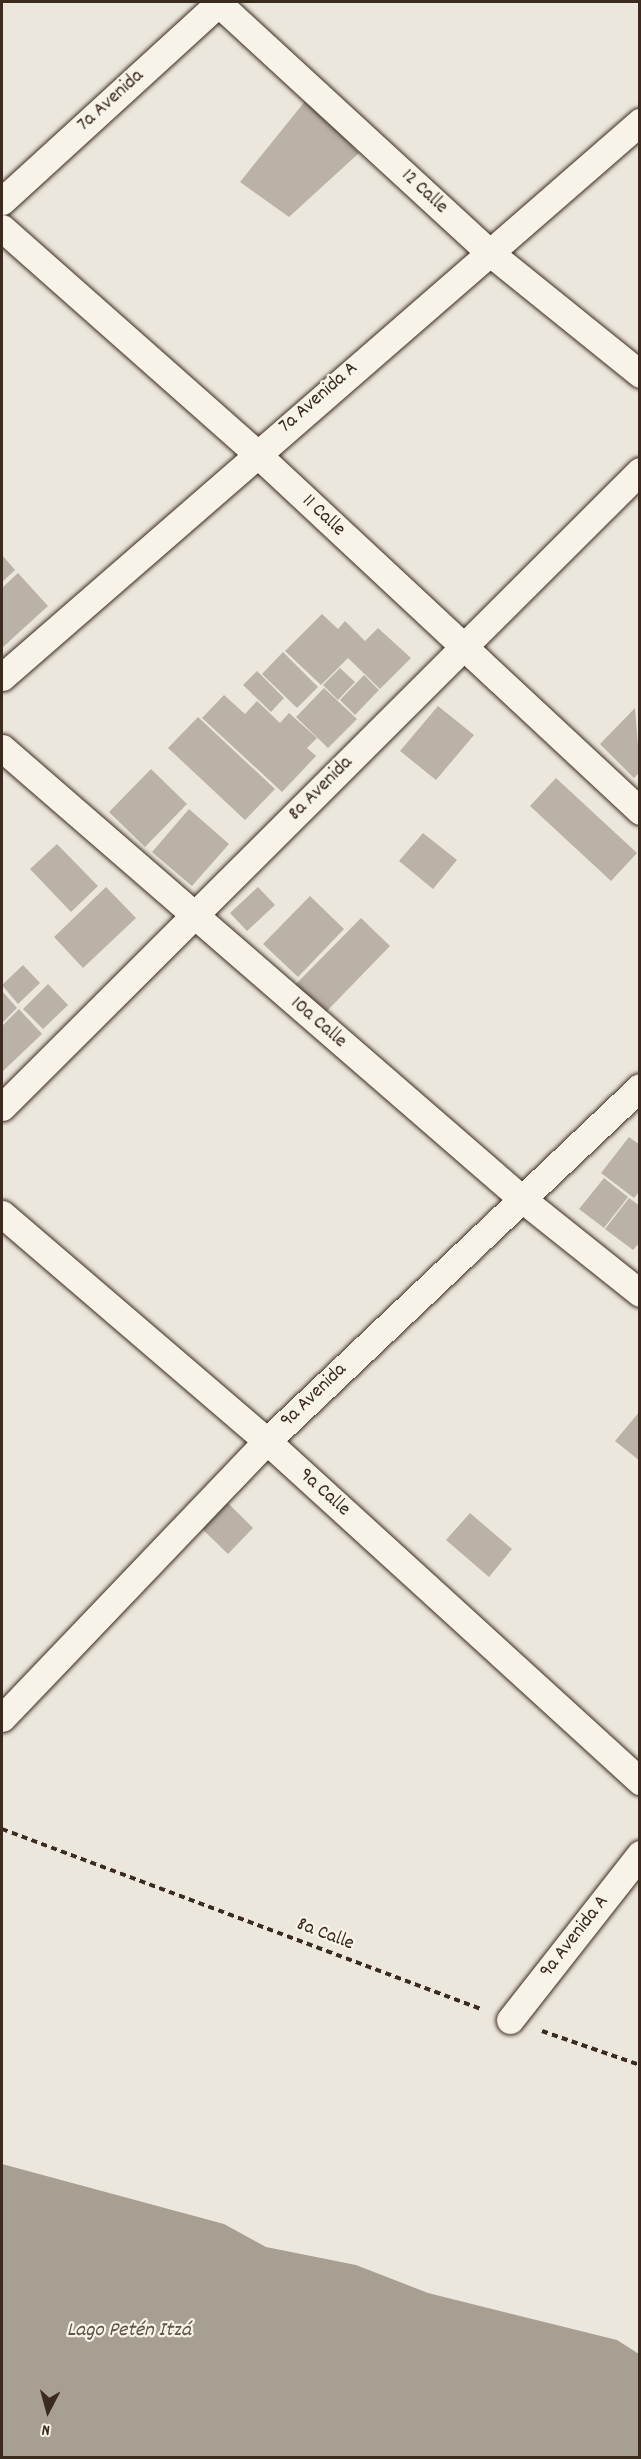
<!DOCTYPE html>
<html>
<head>
<meta charset="utf-8">
<style>
	body { margin:0 }
	#map { position:relative; width:641px; height:2459px; overflow:hidden; background:#ece7dc; font-family:Dekko,sans-serif }
	div>[style] { position:absolute }
	[style*='--x'] { left:calc(var(--x)*1px); top:calc(var(--y)*1px); width:calc(var(--w)*1px); rotate:calc(var(--a)*1deg) }
	.water>* { inset:0; background:#a89f93 }
	.building>* { inset:0; background:#bab2a7 }
	.path>* { height:4px; margin-top:-2px; transform-origin:0; background:repeating-linear-gradient(90deg,#3b2a1e 0 6px,transparent 0 10.5px) }
	.roads { filter:drop-shadow(0 0 2px #3b2a1e) drop-shadow(0 0 2px #3b2a1e) }
	.street>* { height:27px; margin:-13.5px; padding:0 13.5px; transform-origin:13.5px; border-radius:13.5px; background:#f7f3e8 }
	span { translate:-50% -50%; white-space:nowrap; text-align:center; line-height:1.15; -webkit-text-stroke:4.5px #f7f3e8; paint-order:stroke }
	.street-label { font-size:20px; color:#3b2a1e }
	.water-label { font-size:21px; color:#615347; font-style:italic }
	.frame { position:absolute; inset:0; border:3px solid #3b2a1e; pointer-events:none }
	.north { position:absolute; left:18px; top:2381px; width:60px; height:60px; -webkit-text-stroke:4px #f7f3e8; paint-order:stroke; rotate:186deg; font-size:16px; font-weight:700; line-height:24px; text-align:center; color:#3b2a1e }
	.north::after { content:''; display:block; margin:auto; width:21px; height:27px; background:#3b2a1e; clip-path:polygon(50% 0,100% 100%,50% 72%,0 100%) }
</style>
</head>
<body>
<div id="map">
	<div class="water">
		<i style="clip-path:polygon(2px 2164px,224px 2224px,266px 2247px,356px 2265px,428px 2293px,617px 2340px,639px 2354px,639px 2457px,2px 2457px)"></i>
	</div>
	<div class="building">
		<i style="clip-path:polygon(306px 100px,359px 153px,289px 217px,240px 182px)"></i>
		<i style="clip-path:polygon(2px 555px,15px 570px,2px 582px)"></i>
		<i style="clip-path:polygon(18px 573px,48px 606px,2px 648px,2px 588px)"></i>
		<i style="clip-path:polygon(322px 614px,338px 629px,345px 621px,365px 641px,378px 628px,411px 658px,380px 689px,348px 658px,321px 685px,285px 651px)"></i>
		<i style="clip-path:polygon(283px 652px,318px 687px,297px 708px,262px 674px)"></i>
		<i style="clip-path:polygon(340px 668px,355px 682px,338px 700px,323px 685px)"></i>
		<i style="clip-path:polygon(257px 671px,284px 698px,271px 712px,243px 685px)"></i>
		<i style="clip-path:polygon(364px 675px,379px 690px,355px 715px,340px 700px)"></i>
		<i style="clip-path:polygon(324px 688px,357px 719px,328px 748px,296px 717px)"></i>
		<i style="clip-path:polygon(224px 695px,245px 714px,257px 701px,280px 723px,289px 713px,317px 738px,307px 748px,316px 756px,282px 792px,202px 718px)"></i>
		<i style="clip-path:polygon(438px 706px,474px 735px,436px 780px,400px 751px)"></i>
		<i style="clip-path:polygon(635px 708px,640px 772px,634px 778px,600px 744px)"></i>
		<i style="clip-path:polygon(198px 717px,275px 789px,245px 820px,168px 748px)"></i>
		<i style="clip-path:polygon(151px 769px,187px 804px,145px 847px,109px 812px)"></i>
		<i style="clip-path:polygon(556px 778px,637px 853px,611px 881px,530px 806px)"></i>
		<i style="clip-path:polygon(189px 809px,229px 844px,192px 886px,152px 852px)"></i>
		<i style="clip-path:polygon(423px 833px,457px 860px,433px 889px,399px 861px)"></i>
		<i style="clip-path:polygon(57px 844px,98px 886px,71px 912px,30px 869px)"></i>
		<i style="clip-path:polygon(106px 887px,136px 918px,83px 968px,54px 937px)"></i>
		<i style="clip-path:polygon(258px 887px,275px 905px,247px 931px,230px 913px)"></i>
		<i style="clip-path:polygon(310px 896px,344px 929px,298px 977px,263px 944px)"></i>
		<i style="clip-path:polygon(361px 918px,390px 946px,324px 1014px,294px 986px)"></i>
		<i style="clip-path:polygon(23px 965px,40px 983px,18px 1004px,2px 985px)"></i>
		<i style="clip-path:polygon(48px 984px,68px 1005px,43px 1029px,23px 1009px)"></i>
		<i style="clip-path:polygon(2px 991px,17px 1008px,2px 1023px)"></i>
		<i style="clip-path:polygon(19px 1009px,42px 1034px,2px 1072px,2px 1026px)"></i>
		<i style="clip-path:polygon(629px 1137px,640px 1145px,640px 1191px,634px 1198px,601px 1173px)"></i>
		<i style="clip-path:polygon(604px 1178px,628px 1197px,604px 1228px,579px 1209px)"></i>
		<i style="clip-path:polygon(629px 1198px,640px 1206px,640px 1242px,633px 1250px,605px 1229px)"></i>
		<i style="clip-path:polygon(640px 1411px,640px 1461px,615px 1441px)"></i>
		<i style="clip-path:polygon(225px 1500px,253px 1528px,228px 1554px,199px 1526px)"></i>
		<i style="clip-path:polygon(470px 1513px,512px 1549px,489px 1577px,446px 1540px)"></i>
	</div>
	<div class="path">
		<i style="--x:2;--y:1829;--w:512;--a:20.6"></i>
		<i style="--x:542;--y:2031;--w:104;--a:19.1"></i>
	</div>
	<div class="roads">
		<div class="street">
			<i style="--x:217;--y:2;--w:369;--a:42.6"></i>
			<i style="--x:489;--y:252;--w:194;--a:38.9"></i>
			<i style="--x:2;--y:201;--w:295;--a:-42.4"></i>
			<i style="--x:2;--y:228;--w:339;--a:41.5"></i>
			<i style="--x:256;--y:453;--w:525;--a:42.99"></i>
			<i style="--x:2;--y:677;--w:846;--a:-41.02"></i>
			<i style="--x:2;--y:748;--w:687;--a:40.93"></i>
			<i style="--x:521;--y:1198;--w:152;--a:38.6"></i>
			<i style="--x:2;--y:1107;--w:901;--a:-44.91"></i>
			<i style="--x:2;--y:1214;--w:349;--a:40.6"></i>
			<i style="--x:267;--y:1441;--w:505;--a:42.35"></i>
			<i style="--x:2;--y:1718;--w:383;--a:-46.3"></i>
			<i style="--x:267;--y:1441;--w:514;--a:-43.5"></i>
			<i style="--x:510;--y:2020;--w:211;--a:-51.9"></i>
		</div>
	</div>
	<div class="street-label">
		<span style="left:111px;top:101px;rotate:-42deg">7a Avenida</span>
		<span style="left:424px;top:192px;rotate:43deg">12 Calle</span>
		<span style="left:319px;top:398px;rotate:-41deg">7a Avenida A</span>
		<span style="left:323px;top:516px;rotate:43deg">11 Calle</span>
		<span style="left:321px;top:789px;rotate:-45deg">8a Avenida</span>
		<span style="left:318px;top:1023px;rotate:41deg">10a Calle</span>
		<span style="left:314px;top:1396px;rotate:-44deg">9a Avenida</span>
		<span style="left:324px;top:1493px;rotate:42deg">9a Calle</span>
		<span style="left:325px;top:1935px;rotate:21deg">8a Calle</span>
		<span style="left:575px;top:1937px;rotate:-52deg">9a Avenida A</span>
	</div>
	<div class="water-label">
		<span style="left:129px;top:2331px">Lago Petén Itzá</span>
	</div>
	<div class="frame"></div>
	<div class="north">N</div>
</div>
</body>
</html>
